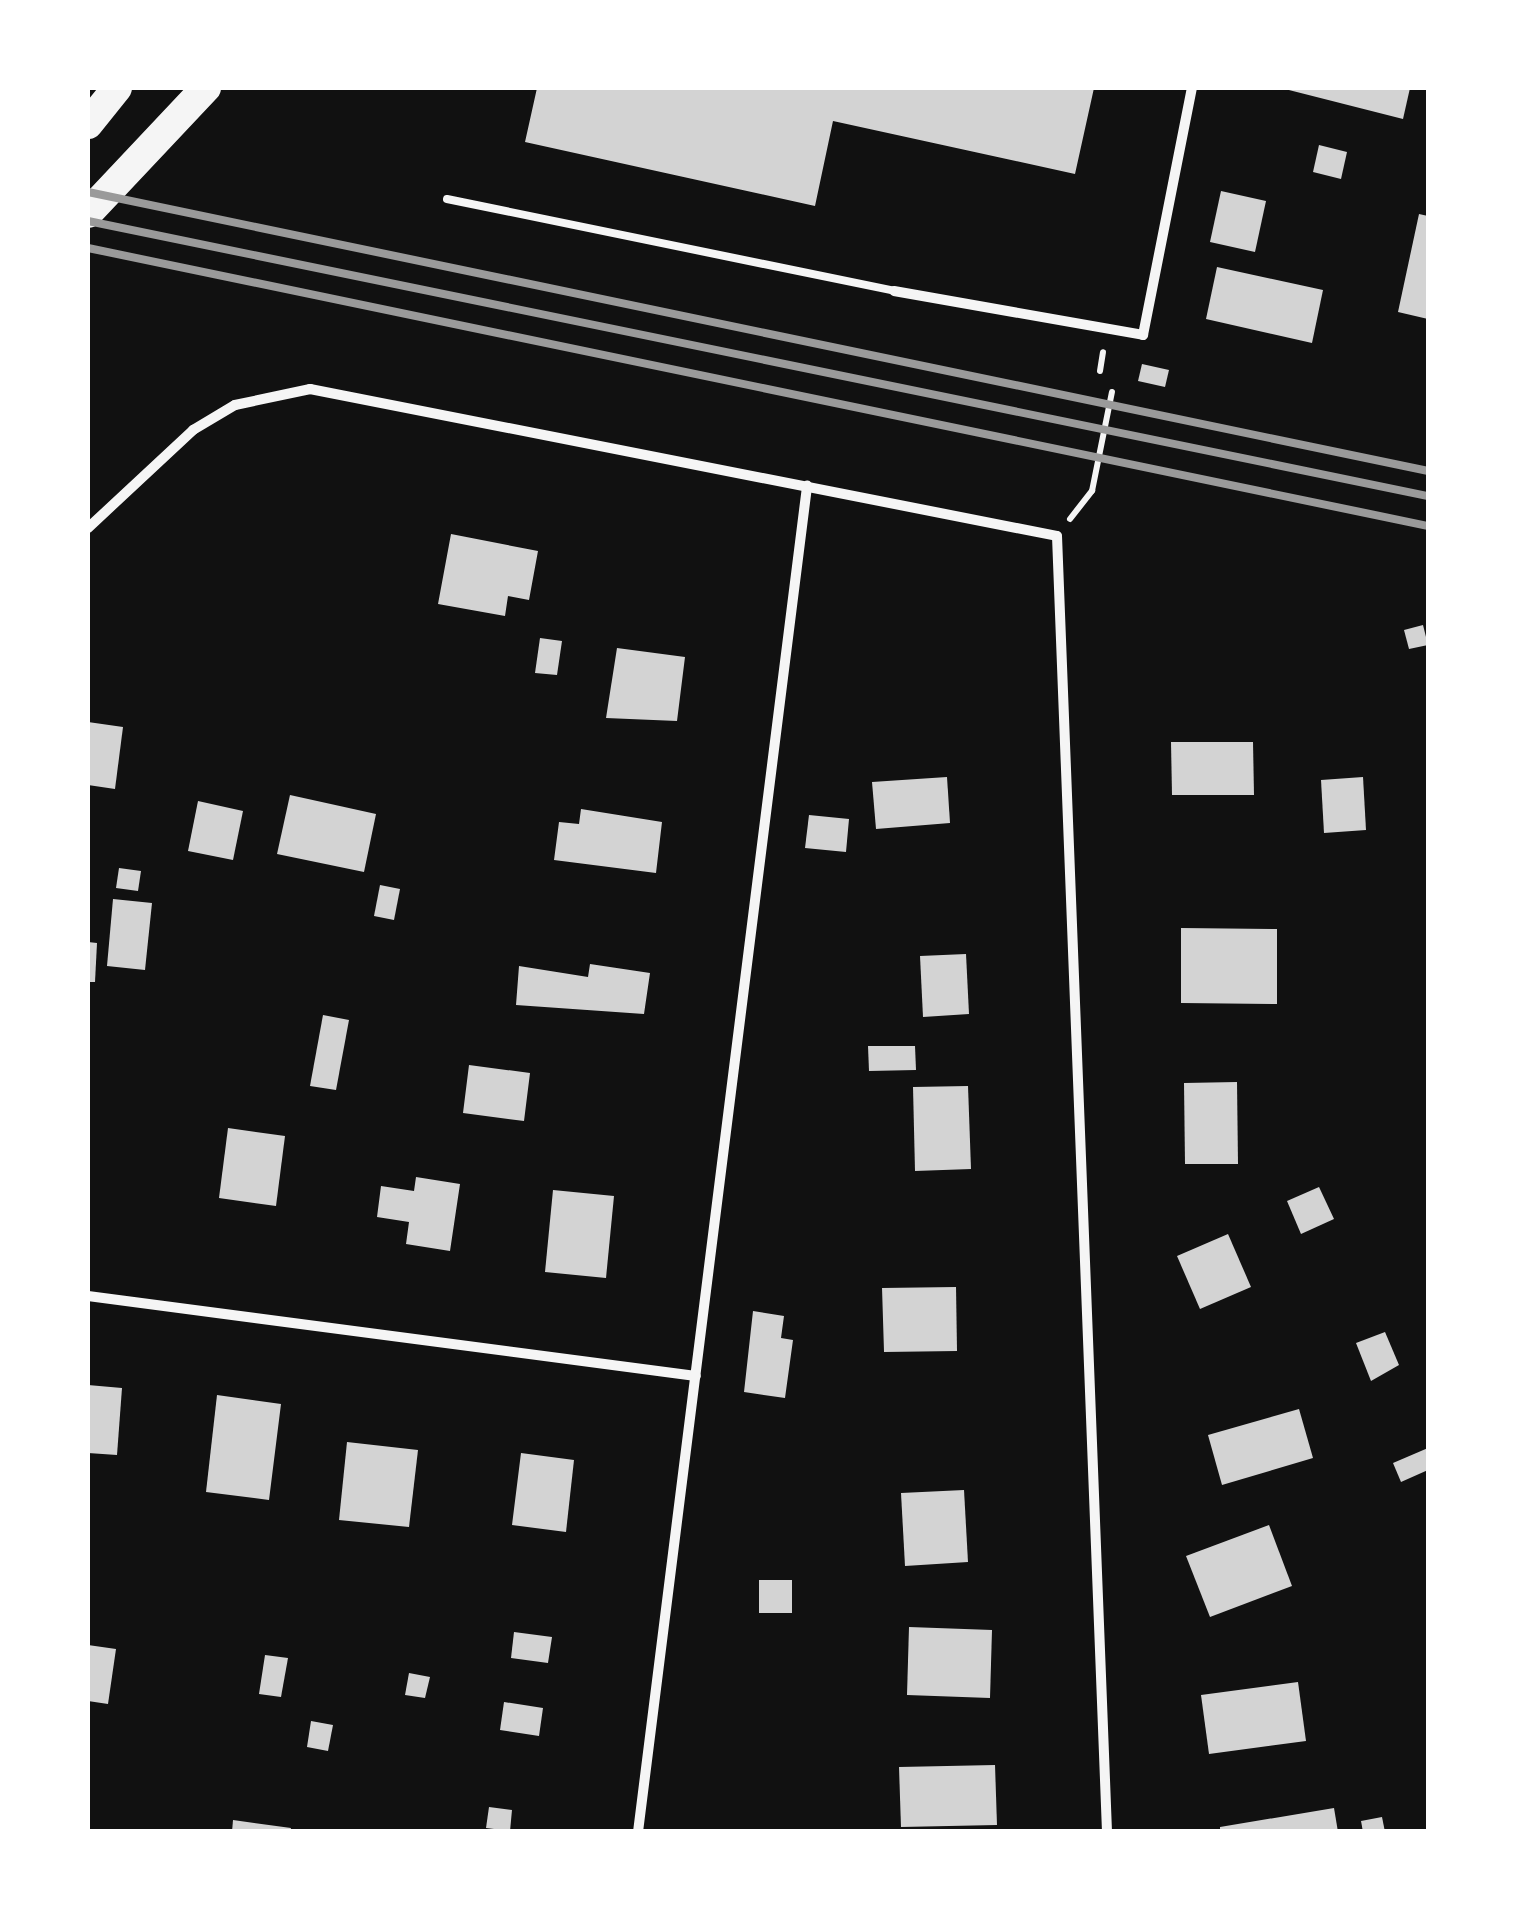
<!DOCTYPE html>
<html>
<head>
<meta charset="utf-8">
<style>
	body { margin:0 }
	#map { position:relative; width:1516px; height:1919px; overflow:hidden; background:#111; font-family:"Open Sans",sans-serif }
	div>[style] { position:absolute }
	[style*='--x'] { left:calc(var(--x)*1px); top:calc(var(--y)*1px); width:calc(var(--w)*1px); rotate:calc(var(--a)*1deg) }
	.building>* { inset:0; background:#d3d3d3 }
	.path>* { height:6px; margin:-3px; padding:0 3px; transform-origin:3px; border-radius:3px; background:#f5f5f5 }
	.service>* { height:8px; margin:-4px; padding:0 4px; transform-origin:4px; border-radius:4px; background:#f5f5f5 }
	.minor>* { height:10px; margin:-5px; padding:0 5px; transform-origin:5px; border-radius:5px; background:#f5f5f5 }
	.motorway>* { height:30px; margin:-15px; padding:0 15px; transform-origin:15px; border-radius:15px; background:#f5f5f5 }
	.rail>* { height:8px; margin:-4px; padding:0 4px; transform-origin:4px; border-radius:4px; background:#9a9a9a }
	span { translate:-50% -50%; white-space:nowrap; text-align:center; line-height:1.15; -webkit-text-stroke:9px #fff; paint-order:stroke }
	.frame { position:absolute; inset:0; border:90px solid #fff; pointer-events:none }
</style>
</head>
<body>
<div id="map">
	<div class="building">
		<i style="clip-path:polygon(537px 88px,1094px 88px,1075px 174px,833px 121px,815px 206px,525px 142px)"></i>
		<i style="clip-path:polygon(1281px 88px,1410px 88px,1403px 119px)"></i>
		<i style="clip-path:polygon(1319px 145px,1347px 152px,1341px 179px,1313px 172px)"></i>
		<i style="clip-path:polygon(1221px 191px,1266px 201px,1255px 252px,1210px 242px)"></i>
		<i style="clip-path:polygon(1419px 214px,1428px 216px,1428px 319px,1398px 312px)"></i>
		<i style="clip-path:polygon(1217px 267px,1323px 290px,1312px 343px,1206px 319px)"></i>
		<i style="clip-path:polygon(1142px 364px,1169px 370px,1165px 387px,1138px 381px)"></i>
		<i style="clip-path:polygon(451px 534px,538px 551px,529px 600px,508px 596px,505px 616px,438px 604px)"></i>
		<i style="clip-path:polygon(1423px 625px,1428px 645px,1409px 649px,1404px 630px)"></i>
		<i style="clip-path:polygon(540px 638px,562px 641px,557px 675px,535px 673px)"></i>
		<i style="clip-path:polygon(617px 648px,685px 657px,677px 721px,606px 718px)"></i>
		<i style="clip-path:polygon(88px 722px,123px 727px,115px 789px,88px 785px)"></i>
		<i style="clip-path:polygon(1171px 742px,1253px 742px,1254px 795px,1172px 795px)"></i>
		<i style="clip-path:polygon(947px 777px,950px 823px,876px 829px,872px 782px)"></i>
		<i style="clip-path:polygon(1363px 777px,1366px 830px,1324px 833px,1321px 780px)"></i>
		<i style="clip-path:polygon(290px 795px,376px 814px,364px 872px,277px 854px)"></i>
		<i style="clip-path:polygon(198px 801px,243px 811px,233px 860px,188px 851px)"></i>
		<i style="clip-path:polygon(581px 809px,662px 822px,656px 873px,554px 860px,559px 822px,579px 824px)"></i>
		<i style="clip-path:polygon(809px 815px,849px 819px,846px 852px,805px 848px)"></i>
		<i style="clip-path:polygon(119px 868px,141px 871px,138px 891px,116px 888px)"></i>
		<i style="clip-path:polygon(380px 885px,400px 889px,394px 920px,374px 916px)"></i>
		<i style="clip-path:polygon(113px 899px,152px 903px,145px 970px,107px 966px)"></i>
		<i style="clip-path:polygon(1181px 928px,1277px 929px,1277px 1004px,1181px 1003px)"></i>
		<i style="clip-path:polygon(88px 942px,97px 943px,95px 982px,88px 982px)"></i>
		<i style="clip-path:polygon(966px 954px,969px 1014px,923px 1017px,920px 956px)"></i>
		<i style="clip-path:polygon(590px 964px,650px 973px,644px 1014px,516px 1005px,519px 966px,588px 977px)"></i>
		<i style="clip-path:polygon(323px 1015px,349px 1020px,336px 1090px,310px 1086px)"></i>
		<i style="clip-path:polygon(868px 1046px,915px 1046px,916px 1070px,869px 1071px)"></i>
		<i style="clip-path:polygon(469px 1065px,530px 1073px,524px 1121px,463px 1113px)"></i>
		<i style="clip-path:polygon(1237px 1082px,1238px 1164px,1185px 1164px,1184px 1083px)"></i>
		<i style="clip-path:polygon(968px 1086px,971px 1169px,915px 1171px,913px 1087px)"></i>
		<i style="clip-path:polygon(228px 1128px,285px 1136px,276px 1206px,219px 1198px)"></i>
		<i style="clip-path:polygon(416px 1177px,460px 1184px,450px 1251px,406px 1244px,409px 1222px,377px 1217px,381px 1186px,414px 1191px)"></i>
		<i style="clip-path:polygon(1319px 1187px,1334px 1219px,1301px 1234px,1287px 1201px)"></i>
		<i style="clip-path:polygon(553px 1190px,614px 1196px,606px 1278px,545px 1272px)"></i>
		<i style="clip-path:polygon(1228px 1234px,1251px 1287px,1200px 1309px,1177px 1256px)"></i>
		<i style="clip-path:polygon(956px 1287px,957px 1351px,884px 1352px,882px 1288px)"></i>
		<i style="clip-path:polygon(753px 1311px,784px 1316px,781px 1338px,793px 1340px,785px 1398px,744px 1392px)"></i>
		<i style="clip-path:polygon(1385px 1332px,1399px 1365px,1371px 1381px,1356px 1343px)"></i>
		<i style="clip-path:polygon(88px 1385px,122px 1388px,117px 1455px,88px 1453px)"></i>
		<i style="clip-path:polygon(217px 1395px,281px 1404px,269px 1500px,206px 1492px)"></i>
		<i style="clip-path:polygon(1299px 1409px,1313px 1458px,1222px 1485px,1208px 1435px)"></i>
		<i style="clip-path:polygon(347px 1442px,418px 1450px,409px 1527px,339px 1520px)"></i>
		<i style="clip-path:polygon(1428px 1448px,1428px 1470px,1401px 1482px,1393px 1463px)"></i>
		<i style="clip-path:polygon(521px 1453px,574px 1460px,566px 1532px,512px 1525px)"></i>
		<i style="clip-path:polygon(964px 1490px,968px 1562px,905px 1566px,901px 1493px)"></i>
		<i style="clip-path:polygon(1269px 1525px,1292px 1586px,1210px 1617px,1186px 1556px)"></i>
		<i style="clip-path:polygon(759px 1580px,792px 1580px,792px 1613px,759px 1613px)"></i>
		<i style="clip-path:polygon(909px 1627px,992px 1630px,990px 1698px,907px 1695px)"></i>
		<i style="clip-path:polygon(514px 1632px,552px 1637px,548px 1663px,511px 1658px)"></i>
		<i style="clip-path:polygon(88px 1645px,116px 1649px,108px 1704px,88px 1701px)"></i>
		<i style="clip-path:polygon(265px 1655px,288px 1658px,281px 1697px,259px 1694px)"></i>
		<i style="clip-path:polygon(409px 1673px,430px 1677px,425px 1698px,405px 1695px)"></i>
		<i style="clip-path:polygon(1298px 1682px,1306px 1741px,1209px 1754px,1201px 1695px)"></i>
		<i style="clip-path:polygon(504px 1702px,543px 1708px,539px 1736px,500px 1730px)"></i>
		<i style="clip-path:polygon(311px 1721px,333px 1725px,328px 1751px,307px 1747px)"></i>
		<i style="clip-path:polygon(995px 1765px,997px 1825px,901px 1827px,899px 1767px)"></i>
		<i style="clip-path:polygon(489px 1807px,512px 1810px,510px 1831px,486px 1828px)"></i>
		<i style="clip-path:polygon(1334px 1808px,1338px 1832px,1220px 1832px,1220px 1827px)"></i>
		<i style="clip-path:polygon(1382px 1817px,1385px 1832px,1363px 1832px,1361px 1821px)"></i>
		<i style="clip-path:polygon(233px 1820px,291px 1828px,290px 1832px,232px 1832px)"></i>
	</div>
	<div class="path">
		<i style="--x:1100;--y:371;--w:19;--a:-81"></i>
		<i style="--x:1070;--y:519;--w:36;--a:-52"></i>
		<i style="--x:1092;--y:491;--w:101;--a:-78.6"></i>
	</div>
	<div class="service">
		<i style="--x:447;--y:199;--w:456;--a:11.6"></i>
	</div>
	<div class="minor">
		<i style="--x:894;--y:291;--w:253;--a:10"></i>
		<i style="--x:1143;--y:335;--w:252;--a:-78.8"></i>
		<i style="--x:88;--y:528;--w:144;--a:-43"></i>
		<i style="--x:193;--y:430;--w:49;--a:-30.8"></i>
		<i style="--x:235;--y:405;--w:77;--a:-12"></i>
		<i style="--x:310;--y:389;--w:761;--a:11.13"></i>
		<i style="--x:1057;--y:536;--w:1297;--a:87.79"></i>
		<i style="--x:88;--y:1296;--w:613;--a:7.5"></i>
		<i style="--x:638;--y:1832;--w:1357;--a:-82.84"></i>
	</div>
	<div class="motorway">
		<i style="--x:88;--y:124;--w:46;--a:-51.1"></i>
		<i style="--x:88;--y:213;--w:172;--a:-46.7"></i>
	</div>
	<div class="rail">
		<i style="--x:88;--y:192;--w:1369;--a:11.76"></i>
		<i style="--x:88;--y:221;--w:1368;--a:11.6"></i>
		<i style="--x:88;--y:248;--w:1369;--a:11.72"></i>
	</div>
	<div class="frame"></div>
</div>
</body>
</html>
